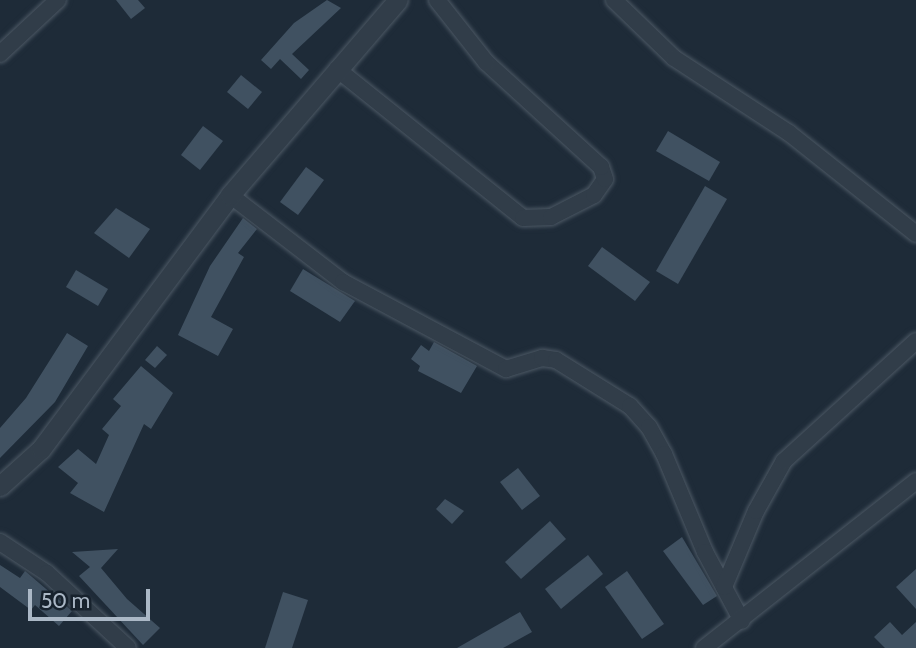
<!DOCTYPE html>
<html>
<head>
<meta charset="utf-8">
<style>
	body { margin:0 }
	#map { position:relative; width:916px; height:648px; overflow:hidden; background:#1e2b38; font-family:Cabin,sans-serif }
	div>[style] { position:absolute }
	[style*='--x'] { left:calc(var(--x)*1px); top:calc(var(--y)*1px); width:calc(var(--w)*1px); rotate:calc(var(--a)*1deg) }
	.building>* { inset:0; background:#405161 }
	.roads { filter:drop-shadow(0 0 2px #4c5864) drop-shadow(0 0 2px #4c5864) }
	.minor>* { height:16px; margin:-8px; padding:0 8px; transform-origin:8px; border-radius:8px; background:#313d49 }
	.tertiary>* { height:19px; margin:-9.5px; padding:0 9.5px; transform-origin:9.5px; border-radius:9.5px; background:#313d49 }
	span { translate:-50% -50%; white-space:nowrap; text-align:center; line-height:1.15; -webkit-text-stroke:6px #17222d; paint-order:stroke }
	.scale { position:absolute; left:28px; top:589px; width:122px; height:32px; box-sizing:border-box; border:4px solid #abb8c6; border-top:0; padding-left:9px; font-size:21px; line-height:24px; white-space:nowrap; color:#abb8c6; -webkit-text-stroke:5px #17222d; paint-order:stroke }
</style>
</head>
<body>
<div id="map">
	<div class="building">
		<i style="clip-path:polygon(116px 0,138px 0,145px 8px,131px 19px)"></i>
		<i style="clip-path:polygon(327px 0,341px 8px,292px 54px,309px 70px,301px 79px,280px 59px,271px 69px,261px 60px,294px 23px)"></i>
		<i style="clip-path:polygon(241px 75px,262px 92px,248px 109px,227px 92px)"></i>
		<i style="clip-path:polygon(203px 126px,223px 141px,200px 170px,181px 155px)"></i>
		<i style="clip-path:polygon(668px 131px,720px 162px,709px 181px,656px 151px)"></i>
		<i style="clip-path:polygon(306px 167px,324px 180px,298px 215px,280px 202px)"></i>
		<i style="clip-path:polygon(705px 186px,727px 199px,678px 284px,656px 271px)"></i>
		<i style="clip-path:polygon(116px 208px,150px 229px,129px 258px,94px 233px)"></i>
		<i style="clip-path:polygon(243px 218px,257px 229px,238px 253px,244px 257px,211px 317px,233px 329px,218px 356px,178px 335px,210px 266px)"></i>
		<i style="clip-path:polygon(602px 247px,650px 282px,635px 301px,588px 266px)"></i>
		<i style="clip-path:polygon(303px 269px,355px 301px,340px 322px,290px 291px)"></i>
		<i style="clip-path:polygon(76px 270px,108px 289px,98px 306px,66px 287px)"></i>
		<i style="clip-path:polygon(67px 333px,88px 346px,55px 402px,0 458px,0 428px,26px 398px)"></i>
		<i style="clip-path:polygon(434px 342px,477px 366px,461px 393px,418px 371px,420px 366px,411px 359px,421px 345px,429px 351px)"></i>
		<i style="clip-path:polygon(157px 346px,167px 355px,155px 368px,145px 360px)"></i>
		<i style="clip-path:polygon(141px 366px,173px 393px,151px 429px,144px 424px,104px 512px,70px 493px,78px 483px,58px 467px,78px 449px,96px 464px,109px 435px,102px 429px,121px 406px,113px 399px)"></i>
		<i style="clip-path:polygon(518px 468px,540px 496px,522px 510px,500px 482px)"></i>
		<i style="clip-path:polygon(445px 499px,464px 511px,452px 524px,436px 509px)"></i>
		<i style="clip-path:polygon(550px 521px,566px 539px,521px 579px,505px 562px)"></i>
		<i style="clip-path:polygon(682px 537px,717px 596px,703px 605px,663px 551px)"></i>
		<i style="clip-path:polygon(118px 549px,101px 568px,127px 599px,160px 628px,143px 645px,79px 576px,90px 567px,72px 552px)"></i>
		<i style="clip-path:polygon(588px 555px,603px 574px,561px 609px,545px 589px)"></i>
		<i style="clip-path:polygon(0 565px,20px 578px,25px 571px,72px 611px,59px 626px,35px 605px,31px 610px,0 587px)"></i>
		<i style="clip-path:polygon(916px 569px,916px 609px,896px 587px)"></i>
		<i style="clip-path:polygon(627px 571px,664px 624px,642px 639px,605px 587px)"></i>
		<i style="clip-path:polygon(283px 592px,308px 600px,292px 648px,265px 648px)"></i>
		<i style="clip-path:polygon(520px 612px,532px 632px,503px 648px,457px 648px)"></i>
		<i style="clip-path:polygon(890px 622px,902px 635px,916px 622px,916px 648px,885px 648px,874px 637px)"></i>
	</div>
	<div class="roads">
		<div class="minor">
			<i style="--x:614;--y:0;--w:83;--a:44"></i>
			<i style="--x:674;--y:58;--w:137;--a:33.1"></i>
			<i style="--x:789;--y:133;--w:162;--a:38.5"></i>
			<i style="--x:0;--y:54;--w:79;--a:-43"></i>
			<i style="--x:337;--y:69;--w:238;--a:38.7"></i>
			<i style="--x:523;--y:218;--w:28;--a:-2"></i>
			<i style="--x:551;--y:217;--w:48;--a:-27.1"></i>
			<i style="--x:594;--y:195;--w:19;--a:-55"></i>
			<i style="--x:605;--y:179;--w:13;--a:-108"></i>
			<i style="--x:601;--y:167;--w:156;--a:-137.6"></i>
			<i style="--x:486;--y:62;--w:79;--a:-128.3"></i>
			<i style="--x:230;--y:195;--w:143;--a:37.6"></i>
			<i style="--x:343;--y:282;--w:185;--a:28.1"></i>
			<i style="--x:506;--y:369;--w:38;--a:-17"></i>
			<i style="--x:542;--y:358;--w:14;--a:8"></i>
			<i style="--x:556;--y:360;--w:87;--a:31.9"></i>
			<i style="--x:630;--y:406;--w:28;--a:48"></i>
			<i style="--x:649;--y:427;--w:31;--a:61"></i>
			<i style="--x:664;--y:454;--w:106;--a:67.3"></i>
			<i style="--x:705;--y:552;--w:78;--a:61.8"></i>
			<i style="--x:0;--y:542;--w:56;--a:33.4"></i>
			<i style="--x:47;--y:573;--w:110;--a:42.8"></i>
			<i style="--x:724;--y:587;--w:82;--a:-67.2"></i>
			<i style="--x:756;--y:511;--w:57;--a:-60.8"></i>
			<i style="--x:784;--y:461;--w:178;--a:-42.3"></i>
			<i style="--x:704;--y:648;--w:270;--a:-38.2"></i>
		</div>
		<div class="tertiary">
			<i style="--x:0;--y:486;--w:55;--a:-42.1"></i>
			<i style="--x:41;--y:449;--w:317;--a:-53.3"></i>
			<i style="--x:230;--y:195;--w:257;--a:-49.3"></i>
		</div>
	</div>
	<div class="scale">50 m</div>
</div>
</body>
</html>
